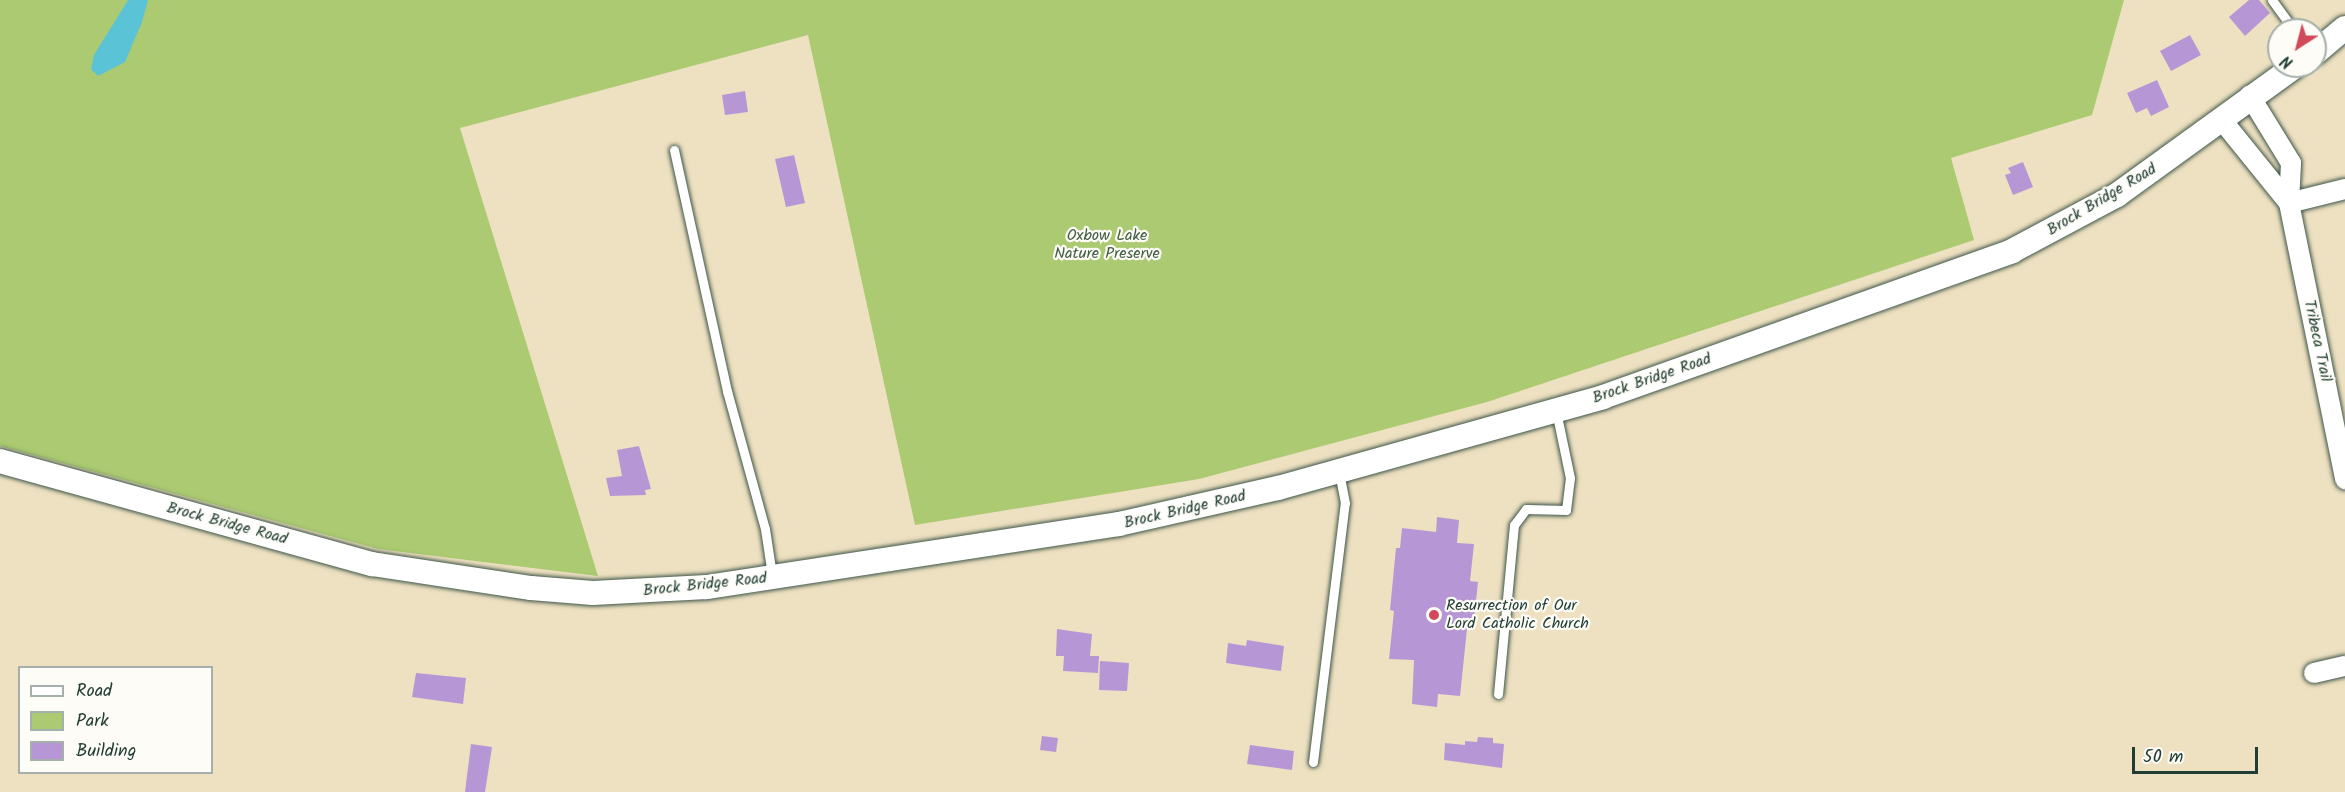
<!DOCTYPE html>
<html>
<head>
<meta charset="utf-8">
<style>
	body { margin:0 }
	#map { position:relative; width:2345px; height:792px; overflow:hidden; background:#eee1c1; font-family:Kalam,sans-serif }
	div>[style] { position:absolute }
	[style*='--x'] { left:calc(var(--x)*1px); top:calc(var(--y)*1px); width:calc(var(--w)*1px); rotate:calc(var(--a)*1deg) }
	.green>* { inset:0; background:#abca71 }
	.water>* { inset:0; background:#5ac4d6 }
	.building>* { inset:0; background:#b796d6 }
	.roads { filter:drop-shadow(0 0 2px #3e5649) drop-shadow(0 0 2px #3e5649) }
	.service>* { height:9px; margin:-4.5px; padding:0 4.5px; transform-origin:4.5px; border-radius:4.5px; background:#fff }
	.minor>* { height:20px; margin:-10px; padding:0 10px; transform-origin:10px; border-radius:10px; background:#fff }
	.tertiary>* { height:24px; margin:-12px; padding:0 12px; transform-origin:12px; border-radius:12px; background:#fff }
	.dots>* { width:16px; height:16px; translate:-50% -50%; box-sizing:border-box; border:3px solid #fdfcf7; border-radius:50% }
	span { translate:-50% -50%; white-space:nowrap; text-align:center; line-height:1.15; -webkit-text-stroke:4.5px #fdfcf7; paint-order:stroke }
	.street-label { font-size:16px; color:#1f3d34 }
	.park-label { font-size:16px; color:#426043 }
	.poi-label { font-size:16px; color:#1f3d34 }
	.left { translate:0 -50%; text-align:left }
	.legend { position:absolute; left:18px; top:666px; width:195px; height:108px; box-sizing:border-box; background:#fdfcf7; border:2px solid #a4b0a9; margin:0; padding:8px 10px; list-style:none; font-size:18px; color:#1f3d34 }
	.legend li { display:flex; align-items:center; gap:12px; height:30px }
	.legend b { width:30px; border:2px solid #a4b0a9 }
	.north { position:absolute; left:2267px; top:18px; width:60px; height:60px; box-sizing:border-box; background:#fdfcf7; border:2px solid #a4b0a9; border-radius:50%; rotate:216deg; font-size:16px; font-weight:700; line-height:24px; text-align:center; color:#1f3d34 }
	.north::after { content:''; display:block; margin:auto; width:21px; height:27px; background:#d1495b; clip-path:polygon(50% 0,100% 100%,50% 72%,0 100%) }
	.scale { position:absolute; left:2132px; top:747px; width:126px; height:27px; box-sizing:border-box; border:3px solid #1f3d34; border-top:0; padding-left:8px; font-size:18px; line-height:21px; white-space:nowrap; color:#1f3d34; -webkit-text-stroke:4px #fdfcf7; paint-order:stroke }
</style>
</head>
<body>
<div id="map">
	<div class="green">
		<i style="clip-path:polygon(0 0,2124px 0,2092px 115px,1951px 158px,1974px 240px,1487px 402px,1199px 479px,915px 525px,808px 35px,460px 128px,598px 576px,378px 549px,0 446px)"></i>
	</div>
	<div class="water">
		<i style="clip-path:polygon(128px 0,148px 0,142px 22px,125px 62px,98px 76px,91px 69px,94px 55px)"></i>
	</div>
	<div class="building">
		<i style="clip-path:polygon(2249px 0,2259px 0,2270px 13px,2245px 36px,2229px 17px)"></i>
		<i style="clip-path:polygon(2190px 35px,2201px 55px,2171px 71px,2160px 51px)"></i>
		<i style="clip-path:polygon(2157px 80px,2169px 107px,2151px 116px,2147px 108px,2136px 113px,2127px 93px)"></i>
		<i style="clip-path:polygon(745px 91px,748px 112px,725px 115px,722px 95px)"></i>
		<i style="clip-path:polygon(794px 155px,805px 203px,786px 207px,775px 159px)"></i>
		<i style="clip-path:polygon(2023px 162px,2033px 187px,2013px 195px,2005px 175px,2011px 173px,2008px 168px)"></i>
		<i style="clip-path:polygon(639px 446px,651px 489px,645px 490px,646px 495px,610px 496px,606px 478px,622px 476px,617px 450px)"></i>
		<i style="clip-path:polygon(1437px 517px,1459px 520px,1457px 543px,1474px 544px,1470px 581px,1478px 582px,1474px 620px,1468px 619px,1460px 696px,1438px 694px,1437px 707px,1412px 704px,1414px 660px,1389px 659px,1394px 611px,1390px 610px,1396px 548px,1400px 548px,1402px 528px,1436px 532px)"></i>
		<i style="clip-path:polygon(1057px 629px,1092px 634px,1090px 656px,1099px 656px,1098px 673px,1063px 671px,1064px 656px,1056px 656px)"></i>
		<i style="clip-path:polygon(1247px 640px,1284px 646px,1281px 671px,1226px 663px,1228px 643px,1246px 646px)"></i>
		<i style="clip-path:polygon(1100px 661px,1129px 663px,1127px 691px,1099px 690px)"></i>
		<i style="clip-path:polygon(416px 673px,466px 678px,463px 704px,412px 697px)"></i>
		<i style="clip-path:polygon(1042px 736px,1058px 738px,1056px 752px,1040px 750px)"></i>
		<i style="clip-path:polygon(1478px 737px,1493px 738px,1493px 743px,1504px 744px,1502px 768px,1444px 760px,1445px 743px,1465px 745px,1465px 741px,1477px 742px)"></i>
		<i style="clip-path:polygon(471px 744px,492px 747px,485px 792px,465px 792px)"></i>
		<i style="clip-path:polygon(1250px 745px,1294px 751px,1292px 770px,1247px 764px)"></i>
	</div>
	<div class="roads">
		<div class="service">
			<i style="--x:2272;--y:0;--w:37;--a:54"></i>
			<i style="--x:674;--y:150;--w:247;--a:77.6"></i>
			<i style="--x:727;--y:391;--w:143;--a:74.6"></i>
			<i style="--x:765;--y:529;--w:47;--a:81.3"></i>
			<i style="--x:1498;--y:694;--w:170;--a:-84.6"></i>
			<i style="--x:1514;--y:525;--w:20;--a:-53"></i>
			<i style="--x:1526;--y:509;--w:40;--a:1.4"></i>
			<i style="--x:1566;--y:510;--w:32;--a:-83"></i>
			<i style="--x:1570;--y:478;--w:68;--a:-101.8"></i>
			<i style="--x:1313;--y:762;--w:261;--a:-83"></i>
			<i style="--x:1345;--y:503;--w:32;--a:-101"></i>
		</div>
		<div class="minor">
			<i style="--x:2221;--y:119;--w:108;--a:51"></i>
			<i style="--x:2289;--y:203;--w:40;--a:-87.1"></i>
			<i style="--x:2291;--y:163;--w:79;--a:-121.5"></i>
			<i style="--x:2345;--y:189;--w:58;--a:166"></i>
			<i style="--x:2289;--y:203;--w:282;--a:78.5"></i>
			<i style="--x:2314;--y:673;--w:32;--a:-13"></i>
		</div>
		<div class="tertiary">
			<i style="--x:2315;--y:53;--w:39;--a:-40"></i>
			<i style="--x:0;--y:461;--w:386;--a:15.5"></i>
			<i style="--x:372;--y:564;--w:161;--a:8.6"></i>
			<i style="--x:531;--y:588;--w:62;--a:4.6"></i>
			<i style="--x:593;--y:593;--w:114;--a:-3"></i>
			<i style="--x:707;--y:587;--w:417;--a:-8.7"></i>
			<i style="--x:1119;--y:524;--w:163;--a:-12.8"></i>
			<i style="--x:1278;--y:488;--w:337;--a:-15.6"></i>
			<i style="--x:1603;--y:397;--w:434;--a:-19.6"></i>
			<i style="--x:2012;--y:251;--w:119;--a:-28.1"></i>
			<i style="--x:2117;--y:195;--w:220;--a:-35.9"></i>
		</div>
	</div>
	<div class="dots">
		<i style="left:1434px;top:615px;background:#d1495b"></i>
	</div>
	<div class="street-label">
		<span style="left:2102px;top:200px;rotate:-31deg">Brock Bridge Road</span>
		<span style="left:2317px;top:341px;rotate:78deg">Tribeca Trail</span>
		<span style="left:1652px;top:379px;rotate:-19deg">Brock Bridge Road</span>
		<span style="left:1185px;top:510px;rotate:-13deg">Brock Bridge Road</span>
		<span style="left:227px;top:524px;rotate:15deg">Brock Bridge Road</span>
		<span style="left:705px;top:585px;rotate:-6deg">Brock Bridge Road</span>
	</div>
	<div class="park-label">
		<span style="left:1107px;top:245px">Oxbow Lake<br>Nature Preserve</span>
	</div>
	<div class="poi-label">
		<span class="left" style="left:1446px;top:615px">Resurrection of Our<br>Lord Catholic Church</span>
	</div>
	<ul class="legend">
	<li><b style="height:8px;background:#fff"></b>Road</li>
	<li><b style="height:16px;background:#abca71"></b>Park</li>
	<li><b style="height:16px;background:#b796d6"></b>Building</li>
	</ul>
	<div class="north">N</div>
	<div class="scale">50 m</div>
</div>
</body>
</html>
